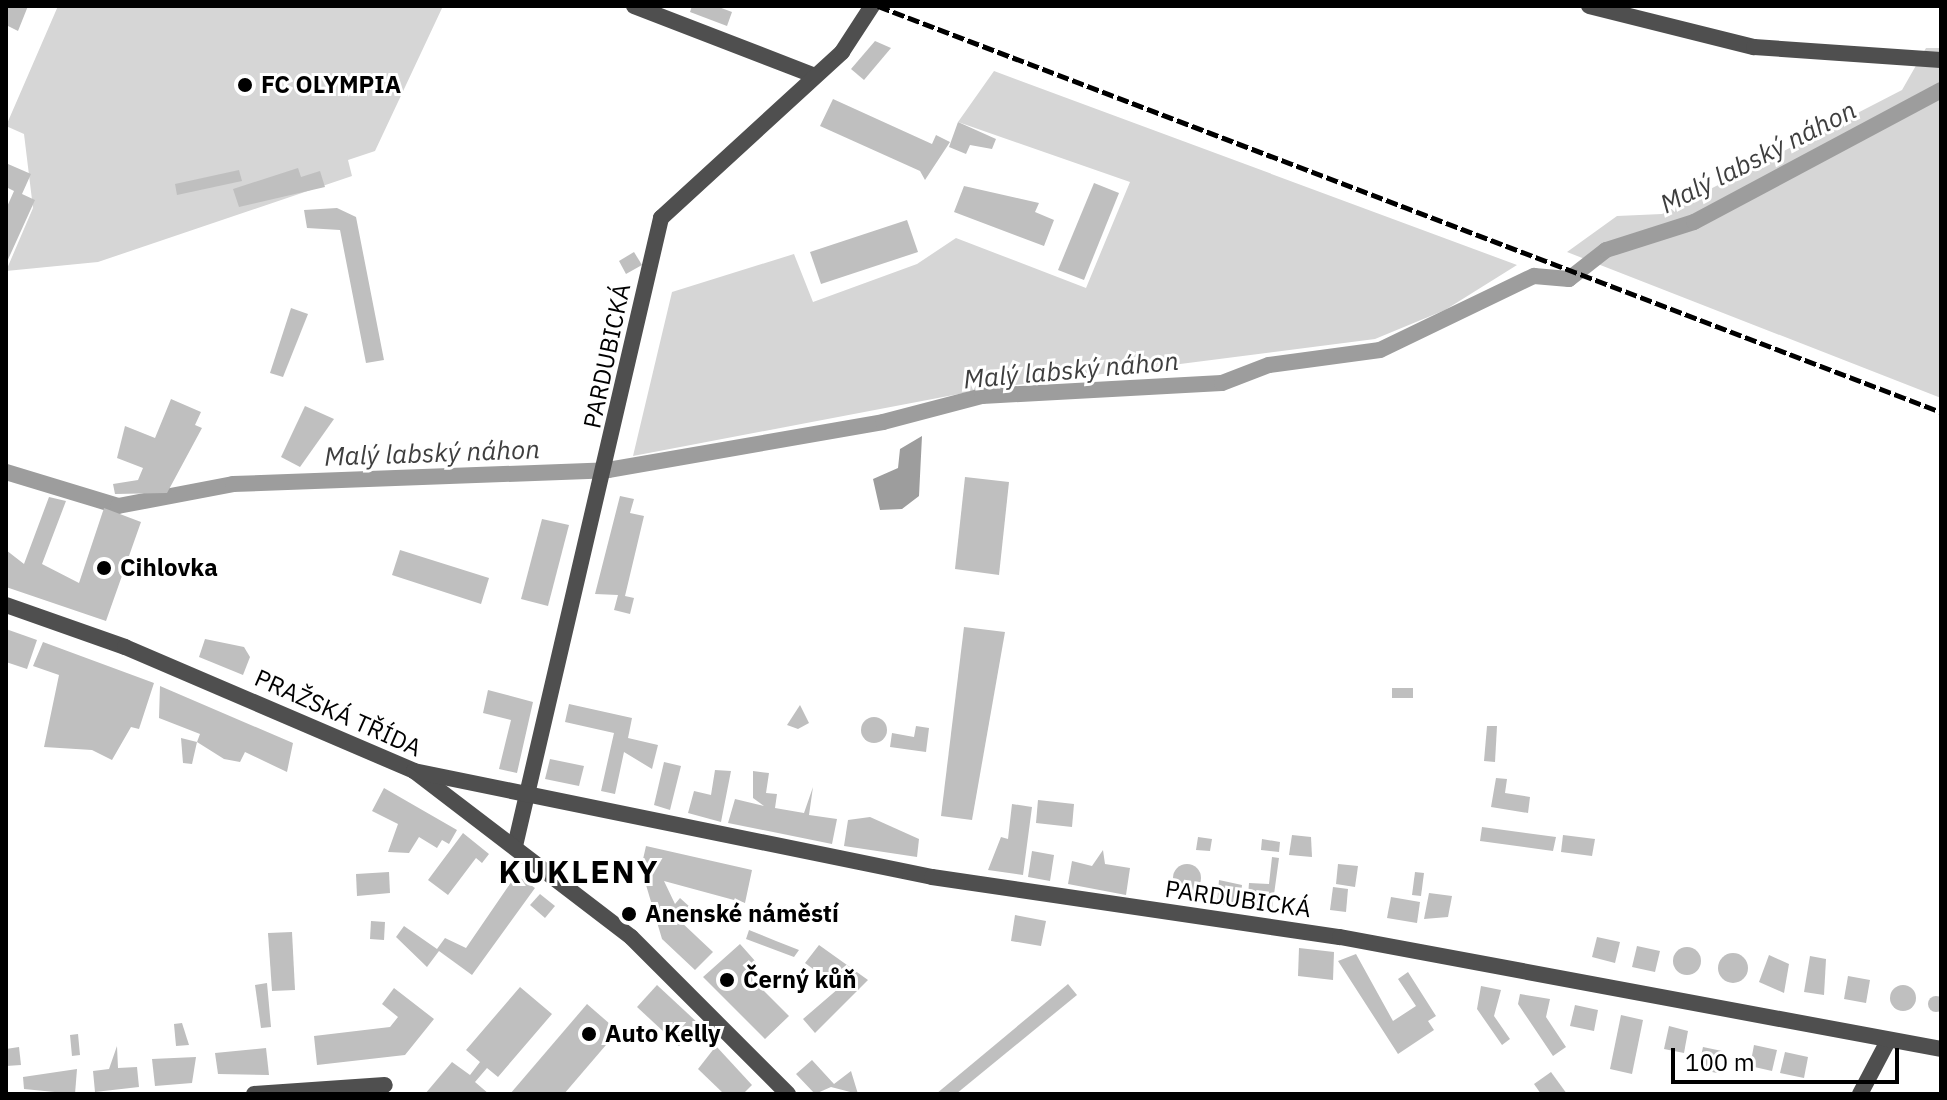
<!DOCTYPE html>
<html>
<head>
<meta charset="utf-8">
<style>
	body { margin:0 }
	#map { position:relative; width:1947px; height:1100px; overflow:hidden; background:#fff; font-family:"IBM Plex Sans",sans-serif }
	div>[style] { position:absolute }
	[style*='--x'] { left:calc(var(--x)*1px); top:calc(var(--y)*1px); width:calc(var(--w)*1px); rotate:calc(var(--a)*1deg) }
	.green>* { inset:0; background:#d6d6d6 }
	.water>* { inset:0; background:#9d9d9d }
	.canal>* { height:16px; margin:-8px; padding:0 8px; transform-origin:8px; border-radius:8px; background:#9d9d9d }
	.building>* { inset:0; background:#bfbfbf }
	.round { border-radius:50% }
	.minor>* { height:16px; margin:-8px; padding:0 8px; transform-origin:8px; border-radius:8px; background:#4f4f4f }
	.tertiary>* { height:16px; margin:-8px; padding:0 8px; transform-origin:8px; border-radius:8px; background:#4f4f4f }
	.rail>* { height:5px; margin-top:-2.5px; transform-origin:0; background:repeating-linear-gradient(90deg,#000 0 12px,transparent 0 16px) }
	.dots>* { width:22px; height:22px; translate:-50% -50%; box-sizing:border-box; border:4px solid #fff; border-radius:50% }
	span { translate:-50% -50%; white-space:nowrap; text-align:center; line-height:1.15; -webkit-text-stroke:6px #fff; paint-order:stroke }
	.poi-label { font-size:24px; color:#000; font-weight:700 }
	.left { translate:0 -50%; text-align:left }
	.street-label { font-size:24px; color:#000 }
	.water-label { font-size:26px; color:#3e3e3e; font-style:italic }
	.district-label { font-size:32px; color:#000; font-weight:700; letter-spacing:2px }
	.frame { position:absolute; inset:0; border:8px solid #000; pointer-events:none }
	.scale { position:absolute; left:1671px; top:1048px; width:228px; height:36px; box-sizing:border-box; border:4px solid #000; border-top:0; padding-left:10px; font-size:24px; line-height:28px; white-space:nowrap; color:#000; -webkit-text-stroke:6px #fff; paint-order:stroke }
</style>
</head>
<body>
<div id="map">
	<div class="green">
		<i style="clip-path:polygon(58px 6px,443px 6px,375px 151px,348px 160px,352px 176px,98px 262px,6px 271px,33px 208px,24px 134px,6px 126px)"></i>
		<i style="clip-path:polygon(1926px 48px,1941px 48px,1941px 398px,1567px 252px,1617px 216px,1662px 214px,1902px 90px)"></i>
		<i style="clip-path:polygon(994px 71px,1517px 265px,1445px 310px,1375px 339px,985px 389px,633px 456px,672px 292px,794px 254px,813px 302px,917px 264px,956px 238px,1086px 288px,1130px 182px,958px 122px)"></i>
	</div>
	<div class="water">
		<i style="clip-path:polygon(922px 436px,919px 496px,902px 509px,880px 510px,873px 479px,898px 468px,900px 449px)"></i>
	</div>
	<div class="canal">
		<i style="--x:6;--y:472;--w:117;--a:16.9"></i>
		<i style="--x:118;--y:506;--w:117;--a:-10.8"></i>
		<i style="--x:233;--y:484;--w:375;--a:-2.1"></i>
		<i style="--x:608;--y:470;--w:279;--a:-9.9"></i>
		<i style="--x:883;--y:422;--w:102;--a:-14.7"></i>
		<i style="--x:982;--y:396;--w:240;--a:-3.1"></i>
		<i style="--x:1222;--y:383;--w:50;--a:-21"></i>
		<i style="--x:1269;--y:365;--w:112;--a:-7.7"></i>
		<i style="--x:1380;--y:350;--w:171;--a:-25.7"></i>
		<i style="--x:1534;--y:276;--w:35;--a:5"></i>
		<i style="--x:1569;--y:279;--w:47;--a:-38.1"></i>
		<i style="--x:1606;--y:250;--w:92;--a:-17.7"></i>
		<i style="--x:1694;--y:222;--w:280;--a:-28.1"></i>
	</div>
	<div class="building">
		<i style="clip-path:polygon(6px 6px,28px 6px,18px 31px,6px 25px)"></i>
		<i style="clip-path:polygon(692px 6px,716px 6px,732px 12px,727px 26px,690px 12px)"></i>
		<i style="clip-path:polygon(875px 41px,891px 48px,864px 80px,851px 69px)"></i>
		<i style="clip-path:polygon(833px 99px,932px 144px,936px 135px,950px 142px,925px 180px,920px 171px,820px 126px)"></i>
		<i style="clip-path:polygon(958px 122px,996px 139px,992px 149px,970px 145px,966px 154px,949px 147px)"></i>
		<i style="clip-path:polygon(8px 164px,31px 174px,22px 194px,35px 200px,6px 264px,6px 209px,14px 191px,6px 187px)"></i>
		<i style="clip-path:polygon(298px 168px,301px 177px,320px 171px,325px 187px,239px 207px,233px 189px)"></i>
		<i style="clip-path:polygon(239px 170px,242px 181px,177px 195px,175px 184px)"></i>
		<i style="clip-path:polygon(1094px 183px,1119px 193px,1084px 280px,1058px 270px)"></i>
		<i style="clip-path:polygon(964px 186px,1039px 203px,1035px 212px,1054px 220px,1044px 246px,954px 212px)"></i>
		<i style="clip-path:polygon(337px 208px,356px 217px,384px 360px,366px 363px,340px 230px,307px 228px,304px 210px)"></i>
		<i style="clip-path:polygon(907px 220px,918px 252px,821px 284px,810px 252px)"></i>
		<i style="clip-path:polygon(634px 252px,642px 265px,626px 274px,619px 261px)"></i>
		<i style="clip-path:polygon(291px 308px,308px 314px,283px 377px,270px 373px)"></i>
		<i style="clip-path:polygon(171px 399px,201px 412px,195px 425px,202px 428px,167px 493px,115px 494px,113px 484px,138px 480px,143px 468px,117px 458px,125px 426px,155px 438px)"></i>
		<i style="clip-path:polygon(305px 406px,334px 419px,300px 467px,281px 457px)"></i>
		<i style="clip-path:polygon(965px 477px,1009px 482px,999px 575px,955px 569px)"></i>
		<i style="clip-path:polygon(620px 496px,634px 499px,630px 513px,644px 516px,625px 596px,634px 598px,630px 614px,614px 610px,618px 595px,595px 594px)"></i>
		<i style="clip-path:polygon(49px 497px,66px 501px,42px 564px,79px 583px,104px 508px,141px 522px,106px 621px,6px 587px,6px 550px,24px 564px)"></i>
		<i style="clip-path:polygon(542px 519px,569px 525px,548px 606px,521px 599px)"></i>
		<i style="clip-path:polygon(400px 550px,489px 578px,481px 604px,392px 575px)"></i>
		<i style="clip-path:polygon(964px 627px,1005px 632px,972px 820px,941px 816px)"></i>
		<i style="clip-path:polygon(6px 629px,37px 640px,27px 669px,6px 662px)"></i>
		<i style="clip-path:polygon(205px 639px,244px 647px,250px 657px,243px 675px,199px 657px)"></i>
		<i style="clip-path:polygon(43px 642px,154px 683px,139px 729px,131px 727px,112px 760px,92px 750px,44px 747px,59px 675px,33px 666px)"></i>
		<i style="clip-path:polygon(160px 686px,293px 743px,287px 772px,245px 752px,240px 762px,224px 759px,197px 742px,200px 734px,159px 718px)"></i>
		<i style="clip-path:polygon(1392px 688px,1413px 688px,1413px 698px,1392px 698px)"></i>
		<i style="clip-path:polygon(488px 690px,533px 702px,517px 773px,499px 769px,511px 720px,483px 713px)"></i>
		<i style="clip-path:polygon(569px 704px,632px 718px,628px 738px,658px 745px,652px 769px,624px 752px,615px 794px,601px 791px,614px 733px,565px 722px)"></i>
		<i style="clip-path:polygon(800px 705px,809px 723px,798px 729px,787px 725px)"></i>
		<i class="round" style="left:861px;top:717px;width:26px;height:26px"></i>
		<i style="clip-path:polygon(916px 726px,929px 728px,926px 752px,890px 747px,892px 733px,914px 737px)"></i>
		<i style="clip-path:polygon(1487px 726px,1497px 726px,1495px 762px,1484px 761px)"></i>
		<i style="clip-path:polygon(181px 738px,197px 742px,192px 764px,183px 763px)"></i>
		<i style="clip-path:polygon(550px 759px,584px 766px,579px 786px,545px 779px)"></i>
		<i style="clip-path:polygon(664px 762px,681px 766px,670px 810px,654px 805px)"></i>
		<i style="clip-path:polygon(715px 770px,731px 771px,721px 822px,688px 813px,694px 791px,711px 795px)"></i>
		<i style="clip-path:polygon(753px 771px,769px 773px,766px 793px,777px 794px,775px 808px,804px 813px,813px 787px,809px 815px,837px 819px,832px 844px,728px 823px,735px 799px,764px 806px,753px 798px)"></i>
		<i style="clip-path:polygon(1496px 778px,1507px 779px,1505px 793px,1530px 797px,1528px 813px,1491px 807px)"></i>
		<i style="clip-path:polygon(384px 788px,457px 830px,449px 844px,442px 840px,437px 848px,419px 837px,409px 853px,388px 852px,398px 824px,372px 811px)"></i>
		<i style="clip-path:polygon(1038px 800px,1074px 804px,1072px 827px,1036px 823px)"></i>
		<i style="clip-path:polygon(1012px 804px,1032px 807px,1023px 875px,988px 870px,1001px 837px,1008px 839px)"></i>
		<i style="clip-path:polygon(870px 817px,919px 839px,917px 857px,844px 846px,848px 820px)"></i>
		<i style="clip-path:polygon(1482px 827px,1556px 837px,1553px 851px,1480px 841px)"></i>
		<i style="clip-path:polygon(463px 833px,489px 854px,482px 863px,476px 858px,448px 895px,428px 880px)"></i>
		<i style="clip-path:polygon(1292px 835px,1311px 837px,1312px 857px,1289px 855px)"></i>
		<i style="clip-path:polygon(1563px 835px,1595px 839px,1592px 856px,1561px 852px)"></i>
		<i style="clip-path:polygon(1198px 837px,1212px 839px,1210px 851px,1196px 850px)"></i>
		<i style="clip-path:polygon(1262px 839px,1280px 842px,1279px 852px,1261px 850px)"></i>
		<i style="clip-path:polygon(646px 846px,752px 870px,745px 903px,664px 881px,675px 904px,680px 898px,691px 908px,679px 920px,713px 952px,695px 970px,662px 939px,641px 868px)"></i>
		<i style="clip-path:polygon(1103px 850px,1105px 864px,1130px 868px,1126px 895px,1068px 884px,1072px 861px,1092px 866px)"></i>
		<i style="clip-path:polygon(1032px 851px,1054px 855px,1050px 881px,1028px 877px)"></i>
		<i style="clip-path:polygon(1272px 857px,1279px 858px,1272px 909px,1247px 907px,1249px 883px,1269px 884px)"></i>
		<i class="round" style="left:1173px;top:864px;width:28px;height:28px"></i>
		<i style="clip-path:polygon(1338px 864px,1358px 866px,1355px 887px,1336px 884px)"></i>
		<i style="clip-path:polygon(389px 872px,390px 893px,357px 896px,356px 874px)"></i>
		<i style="clip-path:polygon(1415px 872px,1424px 873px,1421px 896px,1412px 895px)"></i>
		<i style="clip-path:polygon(516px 875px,535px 888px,472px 975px,439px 951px,427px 967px,396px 937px,404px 926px,437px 949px,445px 938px,466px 948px)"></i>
		<i style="clip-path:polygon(1219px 880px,1242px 885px,1240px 906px,1217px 904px)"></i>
		<i style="clip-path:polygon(1333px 887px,1348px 889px,1346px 912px,1330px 910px)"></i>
		<i style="clip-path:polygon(1429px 893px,1452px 896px,1448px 917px,1424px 919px)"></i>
		<i style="clip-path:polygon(540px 894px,555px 906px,545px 918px,530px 905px)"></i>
		<i style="clip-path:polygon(1391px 897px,1420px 902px,1417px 923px,1387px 918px)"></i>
		<i style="clip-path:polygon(1015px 915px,1046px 921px,1041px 946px,1011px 941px)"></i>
		<i style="clip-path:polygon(371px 921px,385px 922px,384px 940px,370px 939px)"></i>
		<i style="clip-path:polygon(749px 930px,776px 941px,799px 950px,794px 957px,746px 939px)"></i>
		<i style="clip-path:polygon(292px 932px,295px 990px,272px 991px,268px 933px)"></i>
		<i style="clip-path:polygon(1597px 937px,1620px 942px,1615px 963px,1592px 957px)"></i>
		<i style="clip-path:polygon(740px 944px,756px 962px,745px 972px,772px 982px,764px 991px,789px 1016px,765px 1039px,703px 977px)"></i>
		<i style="clip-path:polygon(819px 945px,868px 980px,815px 1033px,803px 1019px,839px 988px,805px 963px)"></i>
		<i style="clip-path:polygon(1637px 946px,1660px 951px,1655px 972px,1632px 967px)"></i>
		<i class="round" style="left:1673px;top:947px;width:28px;height:28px"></i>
		<i style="clip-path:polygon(1299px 948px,1334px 952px,1333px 980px,1298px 976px)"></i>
		<i class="round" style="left:1718px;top:953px;width:30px;height:30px"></i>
		<i style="clip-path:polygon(1356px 954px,1393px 1021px,1416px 1006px,1398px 979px,1408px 972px,1436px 1016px,1428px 1021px,1434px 1030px,1398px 1054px,1338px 961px)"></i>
		<i style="clip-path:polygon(1769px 955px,1789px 964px,1784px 993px,1759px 982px)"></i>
		<i style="clip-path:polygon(1810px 956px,1826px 959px,1824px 995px,1804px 992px)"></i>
		<i style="clip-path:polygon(1848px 976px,1870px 980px,1866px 1003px,1844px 999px)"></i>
		<i style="clip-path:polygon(267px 983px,271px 1027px,261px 1028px,255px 985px)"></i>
		<i style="clip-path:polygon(1068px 984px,1077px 995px,956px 1094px,936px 1094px)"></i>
		<i class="round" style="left:1890px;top:985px;width:26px;height:26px"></i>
		<i style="clip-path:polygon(657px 985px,699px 1024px,679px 1046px,637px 1007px)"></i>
		<i style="clip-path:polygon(1481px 986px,1501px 990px,1494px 1016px,1510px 1039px,1502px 1045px,1477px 1009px)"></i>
		<i style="clip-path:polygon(520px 987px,552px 1014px,498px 1077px,487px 1068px,475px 1082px,489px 1094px,425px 1094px,452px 1062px,470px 1075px,480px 1062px,466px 1050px)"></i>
		<i style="clip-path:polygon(394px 988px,434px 1019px,405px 1055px,317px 1065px,314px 1036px,390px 1027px,398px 1017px,382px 1004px)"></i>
		<i style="clip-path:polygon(1520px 994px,1550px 999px,1546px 1017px,1566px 1047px,1553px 1056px,1518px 1004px)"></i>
		<i class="round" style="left:1928px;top:996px;width:16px;height:16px"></i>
		<i style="clip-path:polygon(587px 1004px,618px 1031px,564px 1094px,510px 1094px)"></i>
		<i style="clip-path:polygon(1575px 1005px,1598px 1010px,1594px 1031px,1570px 1026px)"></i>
		<i style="clip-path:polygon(1621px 1015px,1643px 1020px,1632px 1074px,1610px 1069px)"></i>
		<i style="clip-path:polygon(182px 1023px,189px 1045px,176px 1046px,174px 1024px)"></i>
		<i style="clip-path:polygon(1669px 1026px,1688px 1031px,1684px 1053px,1664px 1049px)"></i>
		<i style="clip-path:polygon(78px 1034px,80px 1055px,72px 1056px,70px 1035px)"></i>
		<i style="clip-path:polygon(1754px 1045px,1777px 1050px,1772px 1071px,1750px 1066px)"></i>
		<i style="clip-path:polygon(117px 1046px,118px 1068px,137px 1067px,139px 1087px,95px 1092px,93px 1071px,109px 1069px)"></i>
		<i style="clip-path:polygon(716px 1046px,752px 1085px,743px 1094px,724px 1094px,698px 1069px)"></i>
		<i style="clip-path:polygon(19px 1047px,21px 1065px,6px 1066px,6px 1049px)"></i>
		<i style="clip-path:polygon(1703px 1047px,1722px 1051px,1717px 1073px,1698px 1069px)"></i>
		<i style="clip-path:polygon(266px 1048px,269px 1075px,218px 1074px,215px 1053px)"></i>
		<i style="clip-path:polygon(1785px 1052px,1808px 1057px,1804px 1078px,1780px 1073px)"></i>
		<i style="clip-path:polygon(196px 1057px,192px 1083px,155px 1086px,152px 1059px)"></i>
		<i style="clip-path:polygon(812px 1060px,834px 1084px,851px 1071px,858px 1094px,831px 1087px,815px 1094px,796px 1074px)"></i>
		<i style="clip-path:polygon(77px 1069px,75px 1094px,24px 1089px,23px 1077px)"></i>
		<i style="clip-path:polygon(1551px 1072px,1567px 1094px,1541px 1094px,1534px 1084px)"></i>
	</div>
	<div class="minor">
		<i style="--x:634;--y:6;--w:194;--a:21.1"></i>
		<i style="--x:1589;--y:6;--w:170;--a:14"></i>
		<i style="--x:1754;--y:47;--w:187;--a:4"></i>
		<i style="--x:515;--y:846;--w:645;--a:-76.91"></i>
		<i style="--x:661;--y:218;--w:246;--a:-42.5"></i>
		<i style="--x:842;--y:52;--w:55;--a:-56.9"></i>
		<i style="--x:254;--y:1094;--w:131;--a:-3.9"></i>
		<i style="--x:1860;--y:1094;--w:60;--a:-62.2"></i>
	</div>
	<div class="tertiary">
		<i style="--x:6;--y:605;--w:126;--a:19.4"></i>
		<i style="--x:125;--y:647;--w:314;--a:23.2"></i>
		<i style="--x:414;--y:771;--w:273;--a:37.4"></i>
		<i style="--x:631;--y:937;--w:222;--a:45"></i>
		<i style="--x:414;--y:771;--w:529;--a:11.56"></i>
		<i style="--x:932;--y:877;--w:412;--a:8.4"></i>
		<i style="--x:1340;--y:937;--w:611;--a:10.56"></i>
	</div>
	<div class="rail">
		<i style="--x:878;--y:6;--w:1138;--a:20.9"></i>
	</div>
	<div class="dots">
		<i style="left:245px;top:85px;background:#000"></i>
		<i style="left:104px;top:568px;background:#000"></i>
		<i style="left:629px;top:914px;background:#000"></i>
		<i style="left:727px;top:980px;background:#000"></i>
		<i style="left:589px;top:1034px;background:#000"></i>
	</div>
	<div class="poi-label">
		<span class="left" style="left:261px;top:85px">FC OLYMPIA</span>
		<span class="left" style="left:120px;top:568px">Cihlovka</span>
		<span class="left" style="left:645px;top:914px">Anenské náměstí</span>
		<span class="left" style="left:743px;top:980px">Černý kůň</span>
		<span class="left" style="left:605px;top:1034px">Auto Kelly</span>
	</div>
	<div class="street-label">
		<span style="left:607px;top:356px;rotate:-78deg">PARDUBICKÁ</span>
		<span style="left:338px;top:713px;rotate:24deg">PRAŽSKÁ TŘÍDA</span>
		<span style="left:1238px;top:899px;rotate:8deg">PARDUBICKÁ</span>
	</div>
	<div class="water-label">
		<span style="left:1758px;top:157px;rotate:-27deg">Malý labský náhon</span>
		<span style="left:1071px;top:370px;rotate:-5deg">Malý labský náhon</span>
		<span style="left:432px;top:453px;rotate:-2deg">Malý labský náhon</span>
	</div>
	<div class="district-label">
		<span style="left:579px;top:871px">KUKLENY</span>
	</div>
	<div class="frame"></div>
	<div class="scale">100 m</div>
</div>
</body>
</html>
